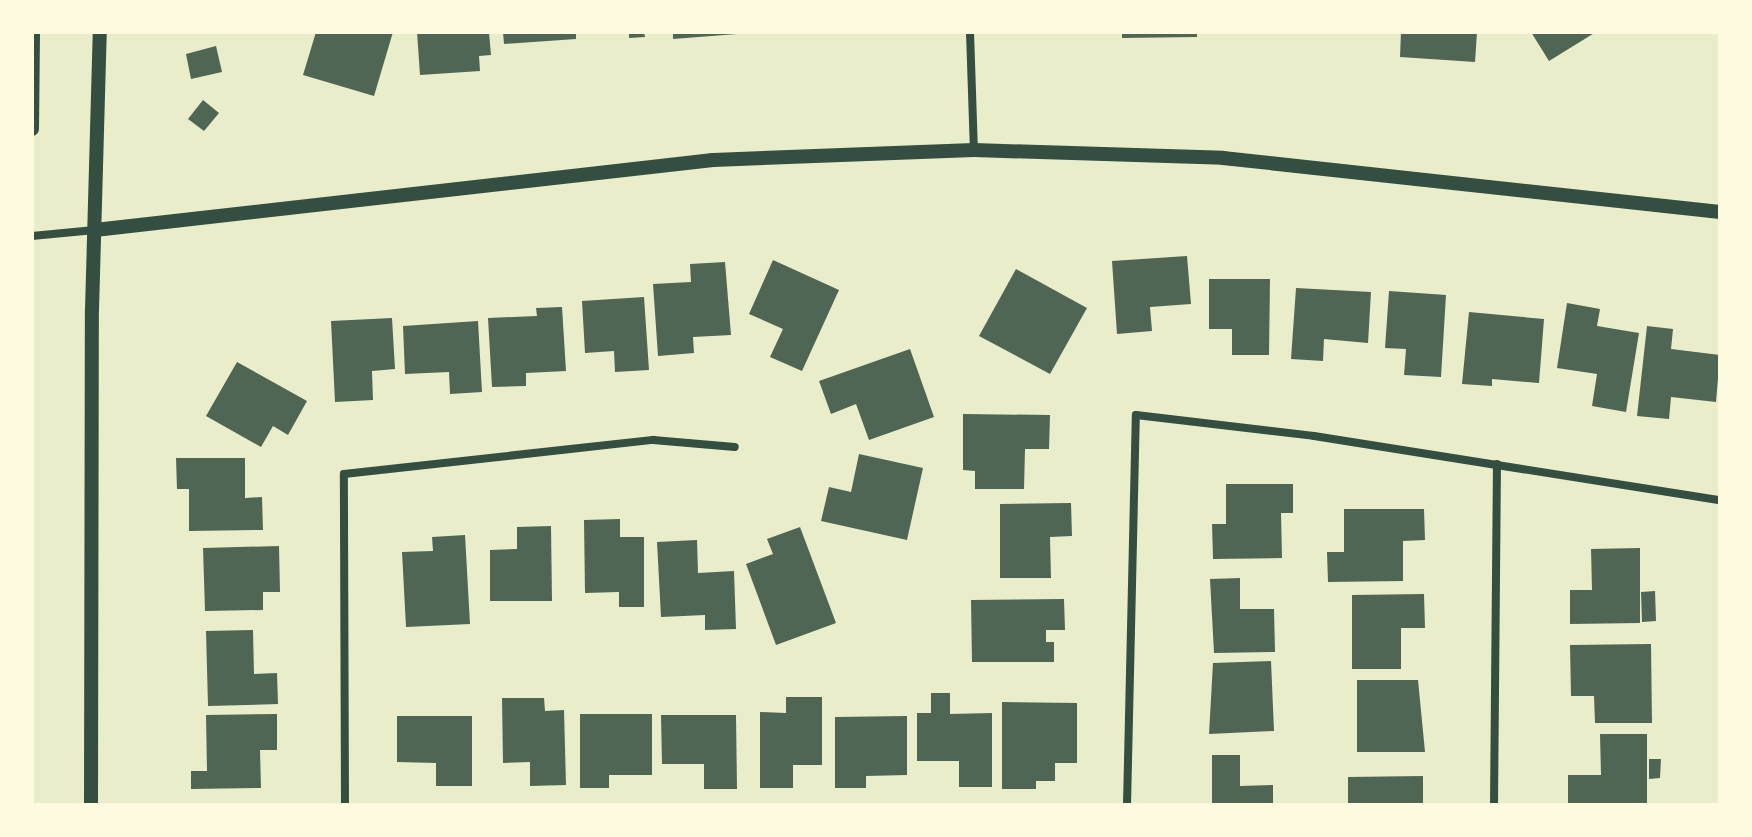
<!DOCTYPE html>
<html>
<head>
<meta charset="utf-8">
<style>
	body { margin:0 }
	#map { position:relative; width:1752px; height:837px; overflow:hidden; background:#e9edc9; font-family:Signika,sans-serif }
	div>[style] { position:absolute }
	[style*='--x'] { left:calc(var(--x)*1px); top:calc(var(--y)*1px); width:calc(var(--w)*1px); rotate:calc(var(--a)*1deg) }
	.building>* { inset:0; background:#4f6655 }
	.minor>* { height:8px; margin:-4px; padding:0 4px; transform-origin:4px; border-radius:4px; background:#344e41 }
	.tertiary>* { height:14px; margin:-7px; padding:0 7px; transform-origin:7px; border-radius:7px; background:#344e41 }
	span { translate:-50% -50%; white-space:nowrap; text-align:center; line-height:1.15; -webkit-text-stroke:8px #fefae0; paint-order:stroke }
	.frame { position:absolute; inset:0; border:34px solid #fefae0; pointer-events:none }
</style>
</head>
<body>
<div id="map">
	<div class="building">
		<i style="clip-path:polygon(316px 32px,393px 32px,374px 96px,303px 75px)"></i>
		<i style="clip-path:polygon(417px 32px,489px 32px,491px 55px,479px 56px,480px 71px,420px 75px)"></i>
		<i style="clip-path:polygon(503px 32px,576px 32px,576px 39px,504px 44px)"></i>
		<i style="clip-path:polygon(629px 32px,644px 32px,645px 37px,629px 38px)"></i>
		<i style="clip-path:polygon(673px 32px,737px 32px,737px 34px,673px 39px)"></i>
		<i style="clip-path:polygon(1122px 32px,1197px 32px,1197px 37px,1122px 38px)"></i>
		<i style="clip-path:polygon(1401px 32px,1477px 32px,1475px 62px,1400px 57px)"></i>
		<i style="clip-path:polygon(1531px 32px,1596px 32px,1549px 61px)"></i>
		<i style="clip-path:polygon(216px 46px,222px 72px,191px 79px,186px 54px)"></i>
		<i style="clip-path:polygon(203px 100px,219px 113px,204px 131px,188px 119px)"></i>
		<i style="clip-path:polygon(1187px 256px,1191px 304px,1150px 307px,1152px 331px,1117px 334px,1112px 261px)"></i>
		<i style="clip-path:polygon(773px 260px,839px 290px,802px 371px,770px 357px,783px 329px,749px 314px)"></i>
		<i style="clip-path:polygon(725px 262px,731px 335px,693px 337px,694px 353px,658px 356px,653px 284px,691px 282px,690px 264px)"></i>
		<i style="clip-path:polygon(1016px 269px,1087px 308px,1050px 374px,979px 336px)"></i>
		<i style="clip-path:polygon(1209px 279px,1270px 279px,1269px 355px,1232px 355px,1232px 329px,1209px 329px)"></i>
		<i style="clip-path:polygon(1296px 288px,1371px 292px,1368px 343px,1324px 339px,1323px 361px,1291px 359px)"></i>
		<i style="clip-path:polygon(1389px 291px,1446px 295px,1441px 377px,1404px 375px,1406px 349px,1385px 348px)"></i>
		<i style="clip-path:polygon(644px 297px,649px 370px,615px 372px,614px 351px,585px 353px,582px 301px)"></i>
		<i style="clip-path:polygon(1567px 303px,1600px 309px,1597px 326px,1639px 333px,1626px 412px,1592px 406px,1597px 374px,1557px 368px)"></i>
		<i style="clip-path:polygon(562px 307px,566px 371px,526px 373px,526px 386px,492px 387px,488px 318px,537px 316px,536px 308px)"></i>
		<i style="clip-path:polygon(1469px 312px,1544px 319px,1539px 383px,1492px 379px,1492px 386px,1462px 384px)"></i>
		<i style="clip-path:polygon(392px 318px,395px 369px,372px 371px,373px 400px,335px 402px,331px 321px)"></i>
		<i style="clip-path:polygon(478px 321px,482px 392px,450px 394px,449px 372px,405px 374px,403px 326px)"></i>
		<i style="clip-path:polygon(1647px 326px,1673px 329px,1671px 349px,1720px 355px,1716px 402px,1671px 397px,1669px 419px,1637px 416px)"></i>
		<i style="clip-path:polygon(910px 349px,934px 417px,869px 440px,856px 404px,831px 414px,819px 381px)"></i>
		<i style="clip-path:polygon(237px 362px,307px 401px,288px 435px,273px 426px,261px 447px,206px 416px)"></i>
		<i style="clip-path:polygon(963px 414px,1050px 415px,1049px 449px,1025px 449px,1024px 489px,975px 489px,975px 471px,963px 470px)"></i>
		<i style="clip-path:polygon(859px 454px,923px 468px,907px 540px,821px 521px,829px 487px,851px 492px)"></i>
		<i style="clip-path:polygon(176px 458px,245px 458px,245px 498px,262px 497px,263px 530px,189px 531px,189px 489px,177px 489px)"></i>
		<i style="clip-path:polygon(1226px 484px,1293px 484px,1293px 513px,1281px 513px,1282px 558px,1213px 559px,1212px 524px,1226px 524px)"></i>
		<i style="clip-path:polygon(1071px 503px,1072px 536px,1050px 537px,1051px 578px,1000px 578px,1000px 504px)"></i>
		<i style="clip-path:polygon(1344px 509px,1424px 509px,1425px 540px,1403px 541px,1403px 581px,1328px 582px,1327px 552px,1344px 552px)"></i>
		<i style="clip-path:polygon(620px 519px,620px 537px,644px 537px,644px 607px,619px 607px,619px 592px,585px 593px,584px 520px)"></i>
		<i style="clip-path:polygon(551px 526px,552px 601px,490px 601px,490px 550px,517px 549px,517px 527px)"></i>
		<i style="clip-path:polygon(800px 527px,836px 623px,776px 645px,746px 564px,773px 554px,767px 539px)"></i>
		<i style="clip-path:polygon(465px 535px,470px 624px,406px 627px,402px 552px,433px 551px,432px 537px)"></i>
		<i style="clip-path:polygon(697px 540px,698px 573px,734px 571px,736px 629px,705px 630px,705px 615px,661px 617px,657px 542px)"></i>
		<i style="clip-path:polygon(279px 546px,280px 592px,263px 592px,263px 610px,205px 611px,203px 548px)"></i>
		<i style="clip-path:polygon(1640px 548px,1640px 623px,1570px 624px,1570px 590px,1592px 590px,1591px 549px)"></i>
		<i style="clip-path:polygon(1240px 578px,1240px 609px,1274px 609px,1275px 652px,1214px 653px,1210px 579px)"></i>
		<i style="clip-path:polygon(1655px 591px,1656px 621px,1642px 622px,1641px 592px)"></i>
		<i style="clip-path:polygon(1424px 594px,1425px 628px,1401px 628px,1401px 669px,1352px 669px,1352px 595px)"></i>
		<i style="clip-path:polygon(1064px 599px,1065px 630px,1046px 630px,1046px 642px,1054px 642px,1054px 662px,972px 662px,971px 600px)"></i>
		<i style="clip-path:polygon(253px 630px,254px 674px,277px 673px,278px 704px,208px 706px,206px 631px)"></i>
		<i style="clip-path:polygon(1651px 644px,1652px 723px,1595px 723px,1594px 696px,1571px 696px,1570px 645px)"></i>
		<i style="clip-path:polygon(1271px 661px,1274px 731px,1209px 734px,1213px 663px)"></i>
		<i style="clip-path:polygon(1357px 680px,1418px 680px,1425px 752px,1357px 752px)"></i>
		<i style="clip-path:polygon(931px 693px,950px 693px,950px 714px,992px 713px,992px 787px,959px 787px,959px 761px,917px 761px,917px 713px,931px 713px)"></i>
		<i style="clip-path:polygon(786px 697px,822px 697px,822px 765px,793px 765px,793px 788px,760px 788px,760px 712px,786px 713px)"></i>
		<i style="clip-path:polygon(502px 698px,544px 698px,545px 711px,564px 710px,566px 785px,530px 786px,530px 762px,503px 763px)"></i>
		<i style="clip-path:polygon(1002px 702px,1077px 703px,1077px 763px,1055px 763px,1055px 781px,1036px 781px,1036px 789px,1002px 789px)"></i>
		<i style="clip-path:polygon(277px 714px,277px 750px,260px 750px,261px 788px,191px 789px,191px 771px,207px 771px,206px 715px)"></i>
		<i style="clip-path:polygon(580px 714px,652px 714px,652px 775px,609px 775px,609px 788px,580px 788px)"></i>
		<i style="clip-path:polygon(661px 715px,736px 715px,737px 789px,704px 789px,704px 764px,662px 764px)"></i>
		<i style="clip-path:polygon(397px 716px,472px 716px,472px 786px,436px 786px,436px 763px,397px 762px)"></i>
		<i style="clip-path:polygon(907px 716px,907px 775px,866px 776px,866px 788px,835px 788px,835px 717px)"></i>
		<i style="clip-path:polygon(1600px 734px,1647px 734px,1647px 805px,1568px 805px,1568px 775px,1601px 775px)"></i>
		<i style="clip-path:polygon(1212px 755px,1240px 755px,1240px 786px,1273px 785px,1273px 805px,1212px 805px)"></i>
		<i style="clip-path:polygon(1649px 759px,1661px 759px,1660px 778px,1649px 779px)"></i>
		<i style="clip-path:polygon(1423px 776px,1423px 805px,1348px 805px,1348px 777px)"></i>
	</div>
	<div class="minor">
		<i style="--x:970;--y:32;--w:118;--a:88.1"></i>
		<i style="--x:32;--y:236;--w:63;--a:-5.4"></i>
		<i style="--x:345;--y:805;--w:331;--a:-90.2"></i>
		<i style="--x:344;--y:474;--w:311;--a:-6.3"></i>
		<i style="--x:653;--y:440;--w:82;--a:4.9"></i>
		<i style="--x:1127;--y:805;--w:390;--a:-88.7"></i>
		<i style="--x:1136;--y:415;--w:179;--a:6.7"></i>
		<i style="--x:1314;--y:436;--w:411;--a:9"></i>
		<i style="--x:1494;--y:805;--w:341;--a:-89.5"></i>
	</div>
	<div class="tertiary">
		<i style="--x:32;--y:129;--w:97;--a:-89.4"></i>
		<i style="--x:95;--y:230;--w:622;--a:-6.46"></i>
		<i style="--x:713;--y:160;--w:261;--a:-2.2"></i>
		<i style="--x:974;--y:150;--w:249;--a:1.8"></i>
		<i style="--x:1223;--y:158;--w:500;--a:6.2"></i>
		<i style="--x:91;--y:805;--w:495;--a:-89.9"></i>
		<i style="--x:92;--y:310;--w:278;--a:-88.4"></i>
	</div>
	<div class="frame"></div>
</div>
</body>
</html>
